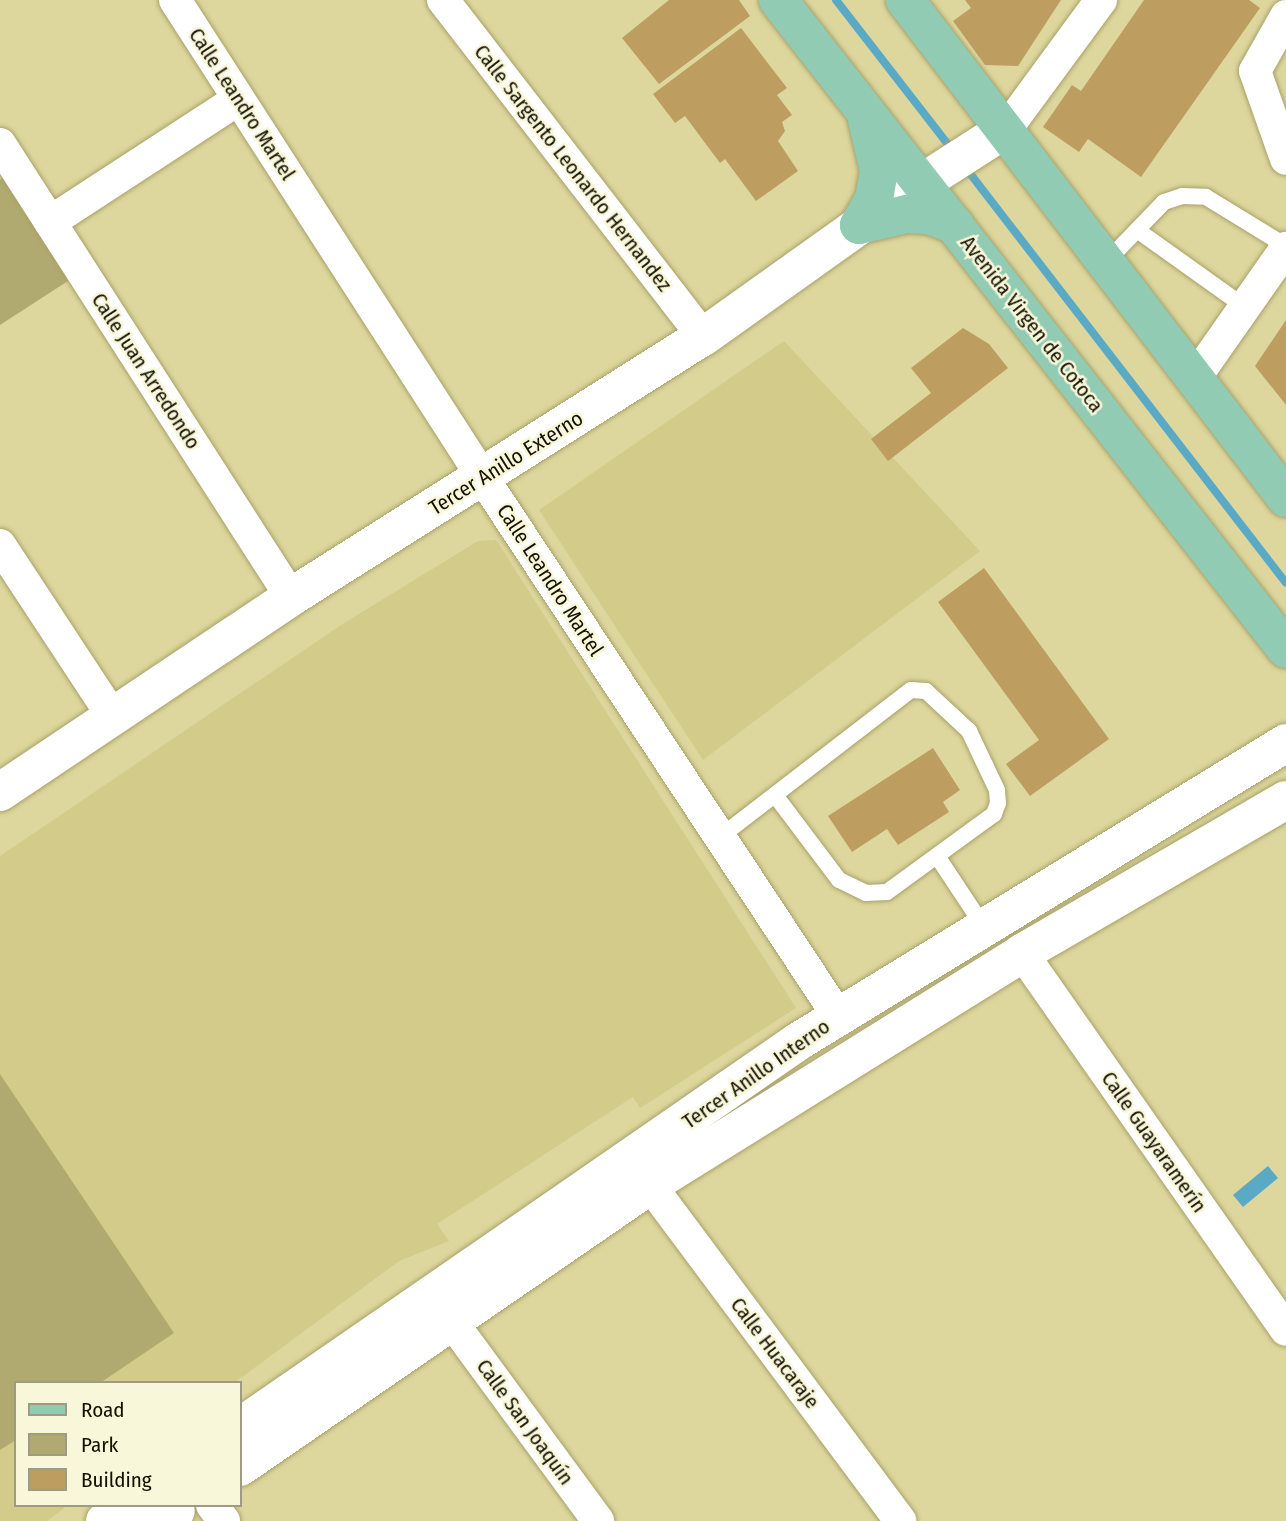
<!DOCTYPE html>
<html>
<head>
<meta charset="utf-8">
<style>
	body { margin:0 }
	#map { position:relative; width:1286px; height:1521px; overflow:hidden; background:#ddd79d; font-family:"Fira Sans Condensed",sans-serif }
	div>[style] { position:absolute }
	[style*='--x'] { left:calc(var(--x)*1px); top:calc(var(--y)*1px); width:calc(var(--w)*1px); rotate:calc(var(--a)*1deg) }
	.built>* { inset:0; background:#d2cb89 }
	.green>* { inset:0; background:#b1aa70 }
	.water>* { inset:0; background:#5aaac6 }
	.stream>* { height:8px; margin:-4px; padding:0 4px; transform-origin:4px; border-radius:4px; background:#5aaac6 }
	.building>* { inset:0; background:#bd9d60 }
	.roads { filter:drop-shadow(0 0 2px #a8a26a) drop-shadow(0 0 2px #a8a26a) }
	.service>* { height:16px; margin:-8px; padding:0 8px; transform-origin:8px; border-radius:8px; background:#fff }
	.minor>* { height:32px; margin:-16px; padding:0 16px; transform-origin:16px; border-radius:16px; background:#fff }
	.tertiary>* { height:38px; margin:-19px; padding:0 19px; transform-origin:19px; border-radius:19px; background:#fff }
	.secondary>* { height:38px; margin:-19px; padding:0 19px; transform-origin:19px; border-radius:19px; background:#fff }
	.primary>* { height:38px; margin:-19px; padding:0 19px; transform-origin:19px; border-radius:19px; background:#91cbb3 }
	span { translate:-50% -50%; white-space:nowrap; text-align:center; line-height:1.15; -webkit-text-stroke:5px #f9f7da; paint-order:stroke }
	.street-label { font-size:21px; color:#131100 }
	.legend { position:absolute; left:14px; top:1381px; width:228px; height:126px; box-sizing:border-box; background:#f9f7da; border:2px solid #9d9b83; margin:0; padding:9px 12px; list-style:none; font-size:21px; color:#131100 }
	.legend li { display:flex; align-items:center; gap:14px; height:35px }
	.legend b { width:35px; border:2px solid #9d9b83 }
</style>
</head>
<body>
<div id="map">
	<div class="built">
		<i style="clip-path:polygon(784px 341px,980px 551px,703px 760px,539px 510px)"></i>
		<i style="clip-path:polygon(496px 540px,796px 1008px,640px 1108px,633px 1097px,437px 1224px,449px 1241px,399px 1261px,234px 1383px,16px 1383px,16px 1505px,68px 1505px,47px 1521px,0 1521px,0 856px,341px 625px,478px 541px)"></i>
	</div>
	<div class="green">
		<i style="clip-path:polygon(4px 177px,71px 279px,0 325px,0 180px)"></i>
		<i style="clip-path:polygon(0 1074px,174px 1333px,100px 1383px,16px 1383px,16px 1440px,0 1450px)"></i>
	</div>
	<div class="water">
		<i style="clip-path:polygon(1268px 1166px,1278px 1178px,1243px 1207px,1233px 1195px)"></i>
	</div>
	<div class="stream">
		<i style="--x:836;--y:0;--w:191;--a:52.2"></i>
		<i style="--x:965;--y:167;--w:525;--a:52.34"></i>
	</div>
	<div class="building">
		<i style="clip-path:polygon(669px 0,739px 0,750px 16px,659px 84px,622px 38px)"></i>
		<i style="clip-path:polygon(965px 0,1061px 0,1018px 66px,985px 65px,953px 21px,971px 8px)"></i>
		<i style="clip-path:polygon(1144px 0,1249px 0,1260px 8px,1141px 177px,1088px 139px,1079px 152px,1043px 127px,1072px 85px,1081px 91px)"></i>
		<i style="clip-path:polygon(741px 28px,787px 88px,777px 95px,792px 115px,782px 122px,785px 131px,778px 141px,798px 171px,756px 201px,725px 159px,720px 163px,685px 116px,675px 123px,653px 94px)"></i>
		<i style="clip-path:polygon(1286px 320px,1286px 405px,1255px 366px)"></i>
		<i style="clip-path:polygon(963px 328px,989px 344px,1008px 368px,888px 461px,871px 439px,931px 393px,911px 368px)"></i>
		<i style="clip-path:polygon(984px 568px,1109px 739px,1030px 796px,1006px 764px,1039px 740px,938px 602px)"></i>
		<i style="clip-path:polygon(933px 748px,960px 790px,943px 802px,949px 812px,898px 845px,887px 829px,852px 852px,828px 816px)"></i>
	</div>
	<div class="roads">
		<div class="service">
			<i style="--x:1137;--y:230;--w:133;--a:35.5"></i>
			<i style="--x:1107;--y:261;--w:82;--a:-46"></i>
			<i style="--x:1164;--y:202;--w:19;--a:-18"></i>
			<i style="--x:1182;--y:196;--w:24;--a:2"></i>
			<i style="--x:1206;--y:197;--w:94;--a:31.5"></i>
			<i style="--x:720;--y:837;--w:241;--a:-37.6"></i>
			<i style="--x:911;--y:690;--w:15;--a:4"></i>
			<i style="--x:926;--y:691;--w:59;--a:42.9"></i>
			<i style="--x:969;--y:731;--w:65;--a:64.6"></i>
			<i style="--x:997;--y:790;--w:13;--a:86"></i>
			<i style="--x:998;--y:803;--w:12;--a:110"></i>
			<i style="--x:994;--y:814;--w:132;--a:143.9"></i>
			<i style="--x:887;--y:892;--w:21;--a:177"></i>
			<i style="--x:866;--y:893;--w:30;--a:-154"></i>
			<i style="--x:839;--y:880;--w:106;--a:-127"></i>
			<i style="--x:937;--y:856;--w:85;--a:56.5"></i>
		</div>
		<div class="minor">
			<i style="--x:175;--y:0;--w:569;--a:57.2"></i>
			<i style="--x:483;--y:478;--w:645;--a:56.58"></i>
			<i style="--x:443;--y:0;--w:426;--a:52.3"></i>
			<i style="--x:1286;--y:16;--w:63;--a:119.4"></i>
			<i style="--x:1255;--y:71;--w:93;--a:70.6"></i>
			<i style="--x:1007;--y:128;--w:159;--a:-53.7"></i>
			<i style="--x:0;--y:144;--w:538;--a:57.28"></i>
			<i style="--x:50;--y:222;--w:225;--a:-33.1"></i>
			<i style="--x:1195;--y:378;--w:159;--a:-55"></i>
			<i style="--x:0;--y:545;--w:202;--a:56.7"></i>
			<i style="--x:1022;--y:953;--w:460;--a:55"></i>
			<i style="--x:650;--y:1185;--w:419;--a:53.3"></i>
			<i style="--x:452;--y:1322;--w:247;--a:53.7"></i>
			<i style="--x:212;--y:1505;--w:20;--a:53"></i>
		</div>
		<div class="tertiary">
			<i style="--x:0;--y:792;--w:350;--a:-33.8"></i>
			<i style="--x:291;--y:597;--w:487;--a:-32.3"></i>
			<i style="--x:703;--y:337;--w:236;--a:-35.5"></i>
			<i style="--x:895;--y:200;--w:133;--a:-32.7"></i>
		</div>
		<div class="secondary">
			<i style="--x:240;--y:1427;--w:679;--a:-34.63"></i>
			<i style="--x:799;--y:1041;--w:571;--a:-31.46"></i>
			<i style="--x:240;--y:1467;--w:498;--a:-34.5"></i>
			<i style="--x:650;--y:1185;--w:438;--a:-31.9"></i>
			<i style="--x:1022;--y:953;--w:305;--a:-30.1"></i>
			<i style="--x:105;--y:1521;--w:27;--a:-36"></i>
			<i style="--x:138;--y:1521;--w:39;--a:-15"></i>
		</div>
		<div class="primary">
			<i style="--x:778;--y:0;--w:824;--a:51.95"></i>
			<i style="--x:905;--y:0;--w:627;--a:52.58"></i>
			<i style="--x:859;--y:225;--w:30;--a:-60"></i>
			<i style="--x:874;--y:199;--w:28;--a:-80"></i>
			<i style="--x:879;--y:171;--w:52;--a:-103.2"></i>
			<i style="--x:859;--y:225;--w:49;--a:-12.9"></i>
			<i style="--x:907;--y:214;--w:22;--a:3"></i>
			<i style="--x:929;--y:215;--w:28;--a:21"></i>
		</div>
	</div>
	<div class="street-label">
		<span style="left:242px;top:104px;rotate:57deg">Calle Leandro Martel</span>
		<span style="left:573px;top:168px;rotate:52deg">Calle Sargento Leonardo Hernandez</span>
		<span style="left:1032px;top:324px;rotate:52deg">Avenida Virgen de Cotoca</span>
		<span style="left:146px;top:371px;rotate:57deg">Calle Juan Arredondo</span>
		<span style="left:506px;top:463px;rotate:-32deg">Tercer Anillo Externo</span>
		<span style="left:550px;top:580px;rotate:57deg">Calle Leandro Martel</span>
		<span style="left:756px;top:1074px;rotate:-35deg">Tercer Anillo Interno</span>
		<span style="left:1154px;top:1142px;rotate:55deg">Calle Guayaramerín</span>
		<span style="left:775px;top:1353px;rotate:53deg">Calle Huacaraje</span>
		<span style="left:525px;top:1422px;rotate:54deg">Calle San Joaquín</span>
	</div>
	<ul class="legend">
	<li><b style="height:9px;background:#91cbb3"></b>Road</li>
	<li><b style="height:19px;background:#b1aa70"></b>Park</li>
	<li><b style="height:19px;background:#bd9d60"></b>Building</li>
	</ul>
</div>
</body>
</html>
